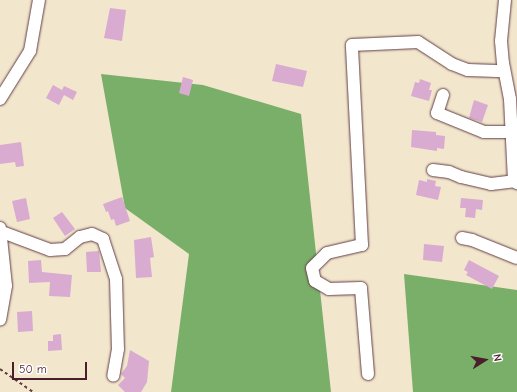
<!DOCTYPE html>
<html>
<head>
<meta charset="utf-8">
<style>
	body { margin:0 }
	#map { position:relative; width:517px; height:392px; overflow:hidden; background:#f2e6cd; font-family:"Comic Neue",sans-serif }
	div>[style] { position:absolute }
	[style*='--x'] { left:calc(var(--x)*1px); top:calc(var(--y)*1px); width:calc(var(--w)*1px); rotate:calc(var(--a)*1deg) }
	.forest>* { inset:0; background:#7aaf6a }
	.building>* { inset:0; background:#d9abd0 }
	.path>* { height:2px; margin-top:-1px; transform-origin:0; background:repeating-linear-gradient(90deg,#633d43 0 3px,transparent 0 6px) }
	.roads { filter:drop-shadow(0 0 1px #633d43) drop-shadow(0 0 1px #633d43) }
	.street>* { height:12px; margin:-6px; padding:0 6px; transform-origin:6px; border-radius:6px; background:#fff }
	span { translate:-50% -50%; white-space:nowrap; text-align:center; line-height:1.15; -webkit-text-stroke:3px #fff; paint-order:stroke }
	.north { position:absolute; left:465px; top:340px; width:40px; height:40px; -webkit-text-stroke:3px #fff; paint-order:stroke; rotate:79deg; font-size:11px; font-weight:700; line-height:16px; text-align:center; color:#4a1f2b }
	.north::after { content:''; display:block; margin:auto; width:14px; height:18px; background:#4a1f2b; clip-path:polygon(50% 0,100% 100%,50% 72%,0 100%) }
	.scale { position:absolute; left:12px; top:362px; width:75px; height:18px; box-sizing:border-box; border:2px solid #4a1f2b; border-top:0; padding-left:5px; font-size:12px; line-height:14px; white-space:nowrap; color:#4a1f2b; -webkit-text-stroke:3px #fff; paint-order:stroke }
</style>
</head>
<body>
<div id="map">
	<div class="forest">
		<i style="clip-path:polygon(101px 74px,203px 85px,301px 114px,331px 392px,171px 392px,189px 254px,125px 208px)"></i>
		<i style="clip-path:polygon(404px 274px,517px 290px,517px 392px,413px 392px)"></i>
	</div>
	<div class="building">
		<i style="clip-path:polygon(110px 8px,126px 10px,122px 41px,104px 38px)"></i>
		<i style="clip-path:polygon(276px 64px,307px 71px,303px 87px,272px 81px)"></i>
		<i style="clip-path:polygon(183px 77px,193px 80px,189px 96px,179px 93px)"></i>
		<i style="clip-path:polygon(420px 79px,431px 83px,429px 90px,432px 90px,429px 101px,411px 96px,415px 82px,419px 83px)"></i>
		<i style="clip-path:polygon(53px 85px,62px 90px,64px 86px,77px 92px,73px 100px,64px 95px,59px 105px,46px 98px)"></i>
		<i style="clip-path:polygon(474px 100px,488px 105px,482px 122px,469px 118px)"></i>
		<i style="clip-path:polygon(412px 130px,436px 132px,436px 135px,445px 136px,444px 149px,437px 148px,437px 151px,411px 147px)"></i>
		<i style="clip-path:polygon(21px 142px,24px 166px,16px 167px,15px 162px,0 164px,0 145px)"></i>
		<i style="clip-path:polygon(427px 179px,436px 181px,435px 186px,441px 187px,438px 200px,416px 195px,419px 180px,427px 182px)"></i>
		<i style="clip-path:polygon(122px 197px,130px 221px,116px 226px,114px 219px,111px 220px,108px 211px,106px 212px,103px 204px)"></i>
		<i style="clip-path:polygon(26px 198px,30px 219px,17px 222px,12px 201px)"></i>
		<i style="clip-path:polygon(461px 198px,483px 200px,482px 210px,476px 209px,475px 218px,465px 217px,466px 208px,460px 208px)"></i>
		<i style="clip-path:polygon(62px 212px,75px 229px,65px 236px,53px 218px)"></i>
		<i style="clip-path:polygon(151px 237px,154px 257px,150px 258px,152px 277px,136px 278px,134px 240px)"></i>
		<i style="clip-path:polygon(424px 244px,444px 246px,442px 262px,423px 260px)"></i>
		<i style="clip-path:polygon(99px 251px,101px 272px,87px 272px,86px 252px)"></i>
		<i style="clip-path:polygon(41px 260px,42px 272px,72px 275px,70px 297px,49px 296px,50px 282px,29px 283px,28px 261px)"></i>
		<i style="clip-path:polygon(469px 260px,499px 276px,492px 289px,466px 275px,468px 272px,464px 270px)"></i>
		<i style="clip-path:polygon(32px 311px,33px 331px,18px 332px,17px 312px)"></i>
		<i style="clip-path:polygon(61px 334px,62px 350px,48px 351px,48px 341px,53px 341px,53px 335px)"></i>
		<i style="clip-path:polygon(130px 350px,149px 361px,147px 382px,141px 392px,125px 392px,118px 385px,125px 378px,121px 374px,127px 366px)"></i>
	</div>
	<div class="path">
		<i style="--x:0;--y:369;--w:40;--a:34.9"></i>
	</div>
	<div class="roads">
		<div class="street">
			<i style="--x:505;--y:0;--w:41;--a:95.6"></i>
			<i style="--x:501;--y:41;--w:22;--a:85"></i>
			<i style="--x:503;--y:63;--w:37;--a:79"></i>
			<i style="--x:510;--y:99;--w:82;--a:87.2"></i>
			<i style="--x:514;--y:181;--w:4;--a:34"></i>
			<i style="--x:443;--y:95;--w:19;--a:108"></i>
			<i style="--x:437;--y:113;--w:51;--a:22"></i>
			<i style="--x:484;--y:132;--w:33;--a:0"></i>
			<i style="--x:0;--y:99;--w:57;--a:-58"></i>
			<i style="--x:30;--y:51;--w:52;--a:-80"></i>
			<i style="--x:433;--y:170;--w:16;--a:7"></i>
			<i style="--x:449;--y:172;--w:13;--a:23"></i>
			<i style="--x:461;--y:177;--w:31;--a:13"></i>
			<i style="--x:491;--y:184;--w:23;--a:-7"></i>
			<i style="--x:0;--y:228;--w:58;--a:84.1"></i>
			<i style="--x:6;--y:286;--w:34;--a:100"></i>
			<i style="--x:2;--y:232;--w:51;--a:20.6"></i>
			<i style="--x:50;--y:250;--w:15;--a:-4"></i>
			<i style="--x:65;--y:249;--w:19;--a:-39"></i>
			<i style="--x:80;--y:237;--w:12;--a:-14"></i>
			<i style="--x:92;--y:234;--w:12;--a:24"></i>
			<i style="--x:103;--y:239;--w:42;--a:72"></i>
			<i style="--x:116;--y:279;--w:70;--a:88.4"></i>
			<i style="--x:118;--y:349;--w:27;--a:100"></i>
			<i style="--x:462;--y:238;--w:10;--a:11"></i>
			<i style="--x:472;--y:240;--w:48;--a:21.8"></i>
			<i style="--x:368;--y:374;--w:86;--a:-94.7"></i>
			<i style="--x:361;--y:288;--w:32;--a:178"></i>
			<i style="--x:329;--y:289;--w:16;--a:-150"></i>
			<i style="--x:315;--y:281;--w:13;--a:-103"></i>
			<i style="--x:312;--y:268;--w:21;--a:-45"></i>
			<i style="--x:327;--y:253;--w:36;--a:-13"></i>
			<i style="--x:362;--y:245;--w:200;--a:-92.9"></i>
			<i style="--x:352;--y:45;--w:66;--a:-2.6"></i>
			<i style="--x:418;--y:42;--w:40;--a:32.9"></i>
			<i style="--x:452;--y:64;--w:17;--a:21"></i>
			<i style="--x:468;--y:70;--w:36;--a:2"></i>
		</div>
	</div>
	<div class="north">N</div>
	<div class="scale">50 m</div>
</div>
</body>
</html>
